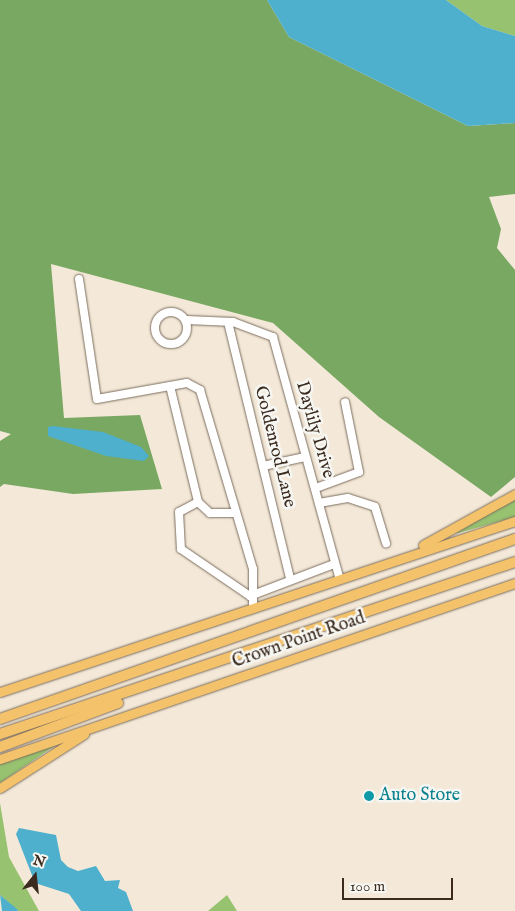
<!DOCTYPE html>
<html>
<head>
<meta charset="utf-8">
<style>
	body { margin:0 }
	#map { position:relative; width:515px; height:911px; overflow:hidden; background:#f4e9d8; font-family:"IM FELL English",serif }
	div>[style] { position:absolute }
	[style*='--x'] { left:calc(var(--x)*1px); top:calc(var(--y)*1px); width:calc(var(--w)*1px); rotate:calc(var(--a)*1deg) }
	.green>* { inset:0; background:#97c26f }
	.forest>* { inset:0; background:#79a862 }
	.water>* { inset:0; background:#4eb0cd }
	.roads { filter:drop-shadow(0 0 1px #7c6d5f) drop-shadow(0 0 1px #7c6d5f) }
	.minor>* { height:8px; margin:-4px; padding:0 4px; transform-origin:4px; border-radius:4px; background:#fff }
	.minor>.ring { margin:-4px; padding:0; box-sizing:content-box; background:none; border:8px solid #fff; border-radius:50% }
	.major>* { height:9px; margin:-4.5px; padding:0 4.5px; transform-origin:4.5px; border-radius:4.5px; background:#f3c26a }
	.highway>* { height:10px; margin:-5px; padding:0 5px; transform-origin:5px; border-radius:5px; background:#f3c26a }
	.dots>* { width:14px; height:14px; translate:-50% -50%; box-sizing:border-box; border:2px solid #f6f6f2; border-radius:50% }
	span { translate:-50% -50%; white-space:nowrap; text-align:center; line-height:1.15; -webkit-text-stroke:5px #f6f6f2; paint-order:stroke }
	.street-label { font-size:18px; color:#3b2a1e }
	.culture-label { font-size:18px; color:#0d838f }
	.left { translate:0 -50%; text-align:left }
	.north { position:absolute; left:10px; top:851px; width:50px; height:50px; -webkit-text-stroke:4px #f6f6f2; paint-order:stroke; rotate:16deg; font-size:14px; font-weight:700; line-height:20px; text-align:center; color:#3b2a1e }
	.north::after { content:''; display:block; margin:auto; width:18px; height:22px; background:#3b2a1e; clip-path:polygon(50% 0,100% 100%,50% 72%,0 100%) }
	.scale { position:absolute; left:342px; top:878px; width:111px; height:22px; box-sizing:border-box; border:2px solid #3b2a1e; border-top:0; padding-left:6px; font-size:15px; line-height:18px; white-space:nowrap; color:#3b2a1e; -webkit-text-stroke:4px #f6f6f2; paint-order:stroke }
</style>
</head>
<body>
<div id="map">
	<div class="green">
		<i style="clip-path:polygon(446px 0,515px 0,515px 36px,482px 26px)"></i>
		<i style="clip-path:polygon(515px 497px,515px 517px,455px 534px,506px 502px)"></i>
		<i style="clip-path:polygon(59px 743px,0 783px,0 764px)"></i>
		<i style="clip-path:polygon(0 803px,9px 857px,39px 911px,18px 911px,0 895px)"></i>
		<i style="clip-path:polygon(227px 895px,237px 911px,208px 911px)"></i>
	</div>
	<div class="forest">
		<i style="clip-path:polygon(0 0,267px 0,289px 37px,468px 126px,515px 123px,515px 194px,489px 197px,501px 229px,497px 248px,515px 270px,515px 477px,491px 497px,379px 417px,273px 323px,51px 264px,64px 418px,140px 415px,162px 489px,73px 494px,4px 484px,0 487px,0 441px,11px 434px,0 431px)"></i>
	</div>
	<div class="water">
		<i style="clip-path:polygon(267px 0,446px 0,482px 26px,515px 36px,515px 123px,468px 126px,289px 37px)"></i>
		<i style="clip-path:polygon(53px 426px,103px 432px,141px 447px,149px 456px,144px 461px,106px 456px,48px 436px,48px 427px)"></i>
		<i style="clip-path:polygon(19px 828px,56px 835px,61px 860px,68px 867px,78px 871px,96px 866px,105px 881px,120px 880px,118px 888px,126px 892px,133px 911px,81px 911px,69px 894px,35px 883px,16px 834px)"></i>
		<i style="clip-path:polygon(0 895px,17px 909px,18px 911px,2px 911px)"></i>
	</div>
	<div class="roads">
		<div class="minor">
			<i style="--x:79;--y:279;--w:121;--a:81.5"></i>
			<i style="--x:97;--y:399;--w:91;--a:-10.1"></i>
			<i style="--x:187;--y:383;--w:15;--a:28"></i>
			<i style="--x:200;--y:390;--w:187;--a:73.5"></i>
			<i style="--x:253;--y:569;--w:38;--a:90"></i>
			<i class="ring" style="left:155px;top:312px;width:24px;height:24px"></i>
			<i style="--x:187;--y:320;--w:46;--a:2.5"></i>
			<i style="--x:233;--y:322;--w:43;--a:20.6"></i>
			<i style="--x:273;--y:337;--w:249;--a:74.6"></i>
			<i style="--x:228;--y:322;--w:264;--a:76.4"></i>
			<i style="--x:170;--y:386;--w:119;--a:76.4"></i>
			<i style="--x:198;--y:502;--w:16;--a:43"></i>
			<i style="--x:210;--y:513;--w:25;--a:0"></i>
			<i style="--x:263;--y:466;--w:43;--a:-12.1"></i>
			<i style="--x:316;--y:488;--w:46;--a:-20.4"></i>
			<i style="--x:359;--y:472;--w:71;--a:-101.3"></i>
			<i style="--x:198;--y:502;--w:21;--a:152"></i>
			<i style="--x:179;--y:512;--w:37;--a:87"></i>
			<i style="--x:181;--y:549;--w:83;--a:34.3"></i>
			<i style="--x:250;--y:596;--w:90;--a:-20.9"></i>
			<i style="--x:319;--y:503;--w:29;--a:-10"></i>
			<i style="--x:348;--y:498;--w:28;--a:18"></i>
			<i style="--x:375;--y:507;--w:38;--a:73"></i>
		</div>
		<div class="major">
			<i style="--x:423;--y:545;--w:105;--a:-29"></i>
			<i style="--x:0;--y:692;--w:543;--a:-18.37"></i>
			<i style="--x:0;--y:759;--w:544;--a:-18.87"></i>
			<i style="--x:0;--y:788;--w:100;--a:-32.7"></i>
		</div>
		<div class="highway">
			<i style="--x:0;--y:719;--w:546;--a:-19.27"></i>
			<i style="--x:0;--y:734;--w:543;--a:-18.47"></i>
			<i style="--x:0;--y:747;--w:126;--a:-20.4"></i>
		</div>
	</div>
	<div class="dots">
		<i style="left:369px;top:796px;background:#0f9aa8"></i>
	</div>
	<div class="street-label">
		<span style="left:314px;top:430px;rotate:74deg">Daylily Drive</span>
		<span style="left:274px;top:447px;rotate:76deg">Goldenrod Lane</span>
		<span style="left:299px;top:641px;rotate:-19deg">Crown Point Road</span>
	</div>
	<div class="culture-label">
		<span class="left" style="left:379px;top:796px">Auto Store</span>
	</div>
	<div class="north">N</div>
	<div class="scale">100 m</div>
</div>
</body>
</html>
